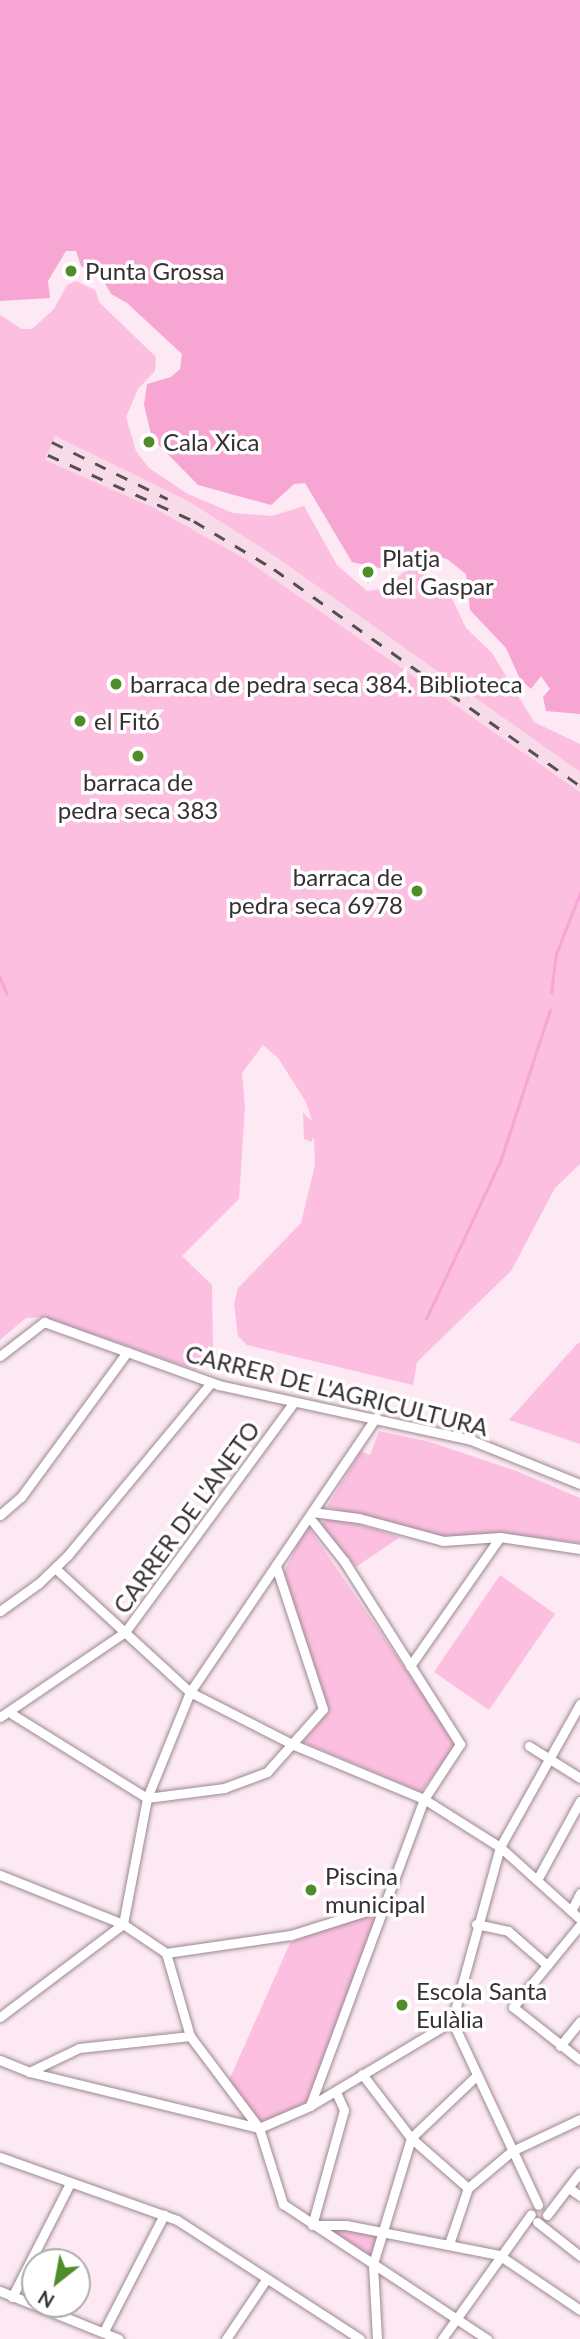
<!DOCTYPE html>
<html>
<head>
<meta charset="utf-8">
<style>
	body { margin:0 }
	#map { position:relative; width:580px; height:2339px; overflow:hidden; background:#fde9f3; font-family:Lato,sans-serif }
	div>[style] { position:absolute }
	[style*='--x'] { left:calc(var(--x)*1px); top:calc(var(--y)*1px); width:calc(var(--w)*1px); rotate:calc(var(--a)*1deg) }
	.built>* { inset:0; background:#f7dbe9 }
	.green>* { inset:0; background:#fcbfe0 }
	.water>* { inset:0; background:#f7a5d2 }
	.stream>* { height:2.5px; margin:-1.25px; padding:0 1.25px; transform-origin:1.25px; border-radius:1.25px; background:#f7a5d2 }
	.roads { filter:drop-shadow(0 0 2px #9a8992) drop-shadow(0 0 2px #9a8992) }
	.minor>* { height:9px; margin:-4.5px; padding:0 4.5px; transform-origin:4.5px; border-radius:4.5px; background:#fff }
	.rail>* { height:2.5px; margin-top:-1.25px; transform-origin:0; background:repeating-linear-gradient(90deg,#574e52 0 12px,transparent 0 24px) }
	.dots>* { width:19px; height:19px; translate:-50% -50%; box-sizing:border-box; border:4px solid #fff; border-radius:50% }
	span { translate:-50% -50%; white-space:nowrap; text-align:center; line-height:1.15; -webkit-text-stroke:7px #fff; paint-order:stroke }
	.poi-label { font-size:24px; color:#373033 }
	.left { translate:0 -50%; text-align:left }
	.right { translate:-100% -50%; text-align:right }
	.street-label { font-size:24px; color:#373033 }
	.north { position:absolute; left:21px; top:2248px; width:70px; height:70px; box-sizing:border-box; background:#fff; border:2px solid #afacad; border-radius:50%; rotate:211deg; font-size:19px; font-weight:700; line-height:28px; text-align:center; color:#373033 }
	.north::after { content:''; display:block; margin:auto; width:24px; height:32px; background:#508c2a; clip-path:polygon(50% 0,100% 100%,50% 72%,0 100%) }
</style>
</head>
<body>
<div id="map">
	<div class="built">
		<i style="clip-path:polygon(55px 436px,188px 501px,273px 555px,580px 772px,580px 792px,242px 557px,154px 508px,45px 460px)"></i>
	</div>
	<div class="green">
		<i style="clip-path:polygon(76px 281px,95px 290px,100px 303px,156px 357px,155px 371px,138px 389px,126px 417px,136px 451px,149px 468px,188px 494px,233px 513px,272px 516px,304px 506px,337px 565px,367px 591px,387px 588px,402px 573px,414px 568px,445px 584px,466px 628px,492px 653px,534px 722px,580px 744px,580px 772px,273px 555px,188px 501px,55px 436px,45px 460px,154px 508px,242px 557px,580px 792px,580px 1164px,555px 1188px,511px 1271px,417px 1362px,413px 1385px,247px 1345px,238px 1336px,234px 1304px,238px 1288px,301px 1223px,315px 1165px,314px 1137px,311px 1142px,304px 1139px,303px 1113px,312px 1121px,306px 1102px,278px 1058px,263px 1045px,242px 1073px,245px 1107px,239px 1199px,182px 1256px,212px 1285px,213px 1352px,196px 1370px,44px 1317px,26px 1318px,0 1340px,0 315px,22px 329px,32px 329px,54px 309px,67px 285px)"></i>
		<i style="clip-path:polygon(580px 1342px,580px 1444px,509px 1420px,576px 1345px)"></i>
		<i style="clip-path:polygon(379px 1431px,430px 1442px,514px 1470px,580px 1498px,580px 1543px,501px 1533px,442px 1538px,327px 1507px,361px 1451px,370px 1455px)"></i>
		<i style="clip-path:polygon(330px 1516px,400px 1537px,356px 1567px,320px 1525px)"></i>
		<i style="clip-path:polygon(307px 1525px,456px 1743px,421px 1792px,303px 1742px,328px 1712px,282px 1576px)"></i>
		<i style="clip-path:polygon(500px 1575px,555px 1614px,489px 1710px,434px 1672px)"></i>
		<i style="clip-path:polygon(383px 1906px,310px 2106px,259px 2128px,227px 2085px,290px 1943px)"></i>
		<i style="clip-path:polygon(312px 2225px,383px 2233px,373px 2264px)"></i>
	</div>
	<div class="water">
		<i style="clip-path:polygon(0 0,580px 0,580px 714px,546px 711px,543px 697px,550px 689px,541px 676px,531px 689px,520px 679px,506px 648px,470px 610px,466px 574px,447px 559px,415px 551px,384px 569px,352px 562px,305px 483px,294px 484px,271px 505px,198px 485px,152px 438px,144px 405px,147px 384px,171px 377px,180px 369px,182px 354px,127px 303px,111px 294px,102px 278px,81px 266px,76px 251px,66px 251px,48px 281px,50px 298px,0 301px)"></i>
	</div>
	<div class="stream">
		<i style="--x:0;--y:977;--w:18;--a:68"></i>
		<i style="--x:551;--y:993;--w:39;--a:-83"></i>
		<i style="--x:556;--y:954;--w:66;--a:-68.5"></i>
		<i style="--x:426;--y:1319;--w:174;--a:-64.8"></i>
		<i style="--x:500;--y:1162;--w:160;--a:-71.8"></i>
	</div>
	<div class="roads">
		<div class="minor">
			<i style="--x:0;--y:1356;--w:56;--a:-37.7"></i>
			<i style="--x:44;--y:1322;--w:186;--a:19.8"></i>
			<i style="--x:219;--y:1385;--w:258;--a:12.3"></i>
			<i style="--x:471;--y:1440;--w:118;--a:22"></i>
			<i style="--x:312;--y:1512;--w:47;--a:7.3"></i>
			<i style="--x:359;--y:1518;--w:87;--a:15.3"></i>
			<i style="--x:443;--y:1541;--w:57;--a:-4"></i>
			<i style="--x:500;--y:1537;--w:81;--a:8.5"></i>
			<i style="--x:0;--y:1515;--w:28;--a:-41"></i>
			<i style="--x:21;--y:1497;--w:180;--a:-53.8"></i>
			<i style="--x:309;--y:1517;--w:56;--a:51.5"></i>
			<i style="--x:344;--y:1561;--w:217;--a:57.6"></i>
			<i style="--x:460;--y:1744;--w:66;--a:123.2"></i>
			<i style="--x:424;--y:1799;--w:327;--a:110.4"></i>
			<i style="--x:55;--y:1568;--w:183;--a:42.6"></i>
			<i style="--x:190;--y:1692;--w:117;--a:27"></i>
			<i style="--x:294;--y:1745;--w:141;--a:22.6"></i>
			<i style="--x:424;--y:1799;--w:90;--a:32.3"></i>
			<i style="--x:500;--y:1847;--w:108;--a:42"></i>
			<i style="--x:0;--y:1611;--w:48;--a:-35.7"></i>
			<i style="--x:39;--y:1583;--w:40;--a:-44"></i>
			<i style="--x:68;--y:1555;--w:224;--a:-50.3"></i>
			<i style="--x:410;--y:1666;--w:157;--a:-55.1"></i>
			<i style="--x:12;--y:1714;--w:159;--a:31.9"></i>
			<i style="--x:147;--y:1798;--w:78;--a:-7.4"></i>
			<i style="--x:224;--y:1788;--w:46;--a:-20.4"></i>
			<i style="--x:267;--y:1772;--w:84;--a:-48.4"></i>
			<i style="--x:323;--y:1709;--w:151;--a:-108.2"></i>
			<i style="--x:0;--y:1717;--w:151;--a:-34.2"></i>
			<i style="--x:125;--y:1632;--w:284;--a:-53.7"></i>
			<i style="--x:529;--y:1746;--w:60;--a:32.1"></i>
			<i style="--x:0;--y:1875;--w:132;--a:21.7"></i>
			<i style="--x:123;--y:1924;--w:52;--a:34"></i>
			<i style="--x:166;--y:1953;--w:86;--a:73.9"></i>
			<i style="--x:190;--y:2036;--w:115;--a:53.1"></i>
			<i style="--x:259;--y:2128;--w:80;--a:72.5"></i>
			<i style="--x:283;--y:2204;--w:245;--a:33.5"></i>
			<i style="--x:538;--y:1878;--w:88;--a:-61.4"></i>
			<i style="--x:572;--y:1909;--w:18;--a:-63"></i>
			<i style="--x:476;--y:1924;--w:33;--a:12"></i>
			<i style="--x:508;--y:1931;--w:52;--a:41.1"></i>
			<i style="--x:580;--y:1925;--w:106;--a:129.3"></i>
			<i style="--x:513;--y:2007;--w:85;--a:38.3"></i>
			<i style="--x:166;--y:1953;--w:126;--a:-8.2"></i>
			<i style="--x:291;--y:1935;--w:96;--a:-17.5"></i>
			<i style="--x:0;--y:2017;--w:154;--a:-37.1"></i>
			<i style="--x:123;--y:1924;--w:128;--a:-79.2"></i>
			<i style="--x:147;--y:1798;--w:114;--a:-67.9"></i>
			<i style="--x:190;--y:1692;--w:332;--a:-55.9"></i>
			<i style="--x:452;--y:2021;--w:203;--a:64.9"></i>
			<i style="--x:560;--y:2046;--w:32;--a:-51"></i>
			<i style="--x:0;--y:2060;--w:31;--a:22"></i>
			<i style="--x:29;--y:2072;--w:237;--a:13.7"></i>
			<i style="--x:259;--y:2128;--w:56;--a:-23.3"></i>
			<i style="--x:310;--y:2106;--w:165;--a:-30.9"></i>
			<i style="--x:452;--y:2021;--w:180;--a:-74.6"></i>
			<i style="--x:500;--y:1847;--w:164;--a:-60.8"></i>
			<i style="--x:29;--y:2072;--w:55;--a:-25.6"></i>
			<i style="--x:79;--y:2048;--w:112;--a:-6.2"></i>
			<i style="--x:362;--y:2074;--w:81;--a:52.6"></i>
			<i style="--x:411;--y:2138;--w:76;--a:41.3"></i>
			<i style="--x:336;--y:2092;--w:20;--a:66"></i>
			<i style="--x:344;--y:2110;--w:119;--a:105.5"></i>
			<i style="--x:312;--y:2225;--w:34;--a:0"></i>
			<i style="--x:346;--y:2225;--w:156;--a:11.1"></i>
			<i style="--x:499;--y:2255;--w:98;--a:34.2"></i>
			<i style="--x:0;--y:2157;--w:188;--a:19.6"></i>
			<i style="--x:177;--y:2220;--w:218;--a:33"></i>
			<i style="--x:569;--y:2188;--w:14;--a:36"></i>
			<i style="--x:547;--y:2215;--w:54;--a:-52.5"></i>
			<i style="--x:537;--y:2222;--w:55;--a:38.3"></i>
			<i style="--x:449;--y:2244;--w:59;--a:-71.3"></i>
			<i style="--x:468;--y:2188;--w:57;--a:-40.1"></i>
			<i style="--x:512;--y:2151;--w:75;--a:-25.2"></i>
			<i style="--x:0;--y:2291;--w:128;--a:22"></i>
			<i style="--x:12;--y:2297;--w:128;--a:-63"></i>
			<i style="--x:104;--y:2331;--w:131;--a:-62.7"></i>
			<i style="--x:226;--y:2339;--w:73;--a:-56.1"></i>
			<i style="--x:377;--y:2339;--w:75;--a:-93.1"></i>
			<i style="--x:373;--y:2264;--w:132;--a:-73.2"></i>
			<i style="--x:411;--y:2138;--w:90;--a:-43.6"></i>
			<i style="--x:442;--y:2339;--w:153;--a:-54.5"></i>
		</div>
	</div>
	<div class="rail">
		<i style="--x:52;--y:442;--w:129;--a:26.2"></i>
		<i style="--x:48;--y:455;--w:160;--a:24.3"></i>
		<i style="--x:194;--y:521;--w:93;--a:31"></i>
		<i style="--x:274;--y:569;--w:375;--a:35.3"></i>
	</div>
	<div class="dots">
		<i style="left:71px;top:271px;background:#508c2a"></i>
		<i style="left:149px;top:442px;background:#508c2a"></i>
		<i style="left:368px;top:572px;background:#508c2a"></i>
		<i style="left:116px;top:684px;background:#508c2a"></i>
		<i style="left:80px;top:721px;background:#508c2a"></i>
		<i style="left:138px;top:756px;background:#508c2a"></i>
		<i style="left:417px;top:891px;background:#508c2a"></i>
		<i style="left:311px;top:1890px;background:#508c2a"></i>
		<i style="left:402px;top:2005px;background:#508c2a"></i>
	</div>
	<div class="poi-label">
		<span class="left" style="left:85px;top:271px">Punta Grossa</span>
		<span class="left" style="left:163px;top:442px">Cala Xica</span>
		<span class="left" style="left:382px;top:572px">Platja<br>del Gaspar</span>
		<span class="left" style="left:130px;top:684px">barraca de pedra seca 384. Biblioteca</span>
		<span class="left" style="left:94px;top:721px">el Fitó</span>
		<span style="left:138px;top:796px">barraca de<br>pedra seca 383</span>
		<span class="right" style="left:403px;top:891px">barraca de<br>pedra seca 6978</span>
		<span class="left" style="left:325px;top:1890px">Piscina<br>municipal</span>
		<span class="left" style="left:416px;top:2005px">Escola Santa<br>Eulàlia</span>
	</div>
	<div class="street-label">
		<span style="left:337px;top:1390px;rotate:14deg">CARRER DE L'AGRICULTURA</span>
		<span style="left:186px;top:1517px;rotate:-54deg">CARRER DE L'ANETO</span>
	</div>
	<div class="north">N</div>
</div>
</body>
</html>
